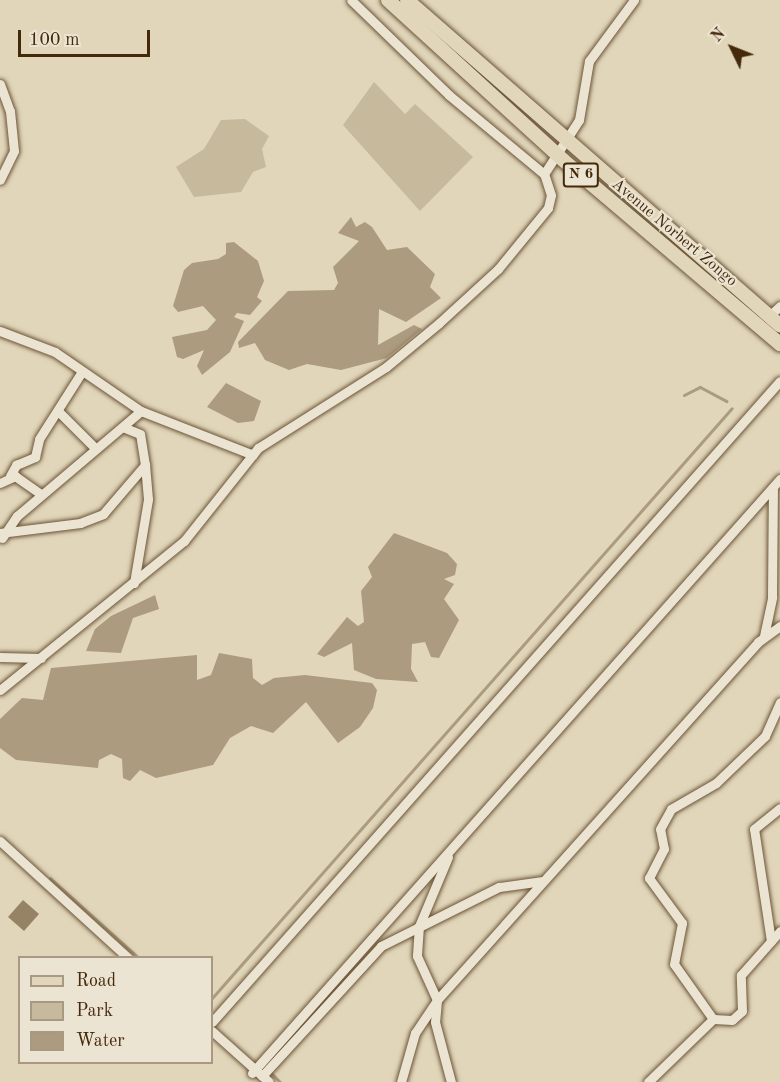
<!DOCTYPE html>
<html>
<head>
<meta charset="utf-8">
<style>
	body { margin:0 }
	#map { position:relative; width:780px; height:1082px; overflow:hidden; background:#e1d6ba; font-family:"Old Standard TT",serif }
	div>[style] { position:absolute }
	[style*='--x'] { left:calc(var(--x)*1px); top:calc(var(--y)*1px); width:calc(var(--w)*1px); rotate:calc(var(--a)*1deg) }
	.green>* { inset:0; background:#c6b99c }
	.water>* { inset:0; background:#ac9b7e }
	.stream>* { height:3px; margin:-1.5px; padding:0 1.5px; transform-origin:1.5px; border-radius:1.5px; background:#ac9b7e }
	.building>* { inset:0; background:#968366 }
	.roads { filter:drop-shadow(0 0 2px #6c5437) drop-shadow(0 0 2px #6c5437) }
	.street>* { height:9px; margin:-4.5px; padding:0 4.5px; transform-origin:4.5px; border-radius:4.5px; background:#ece4d2 }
	.primary>* { height:14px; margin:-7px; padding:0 7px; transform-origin:7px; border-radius:7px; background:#e1d6ba }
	span { translate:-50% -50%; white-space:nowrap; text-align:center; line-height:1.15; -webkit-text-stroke:4.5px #ece4d2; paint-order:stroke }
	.shield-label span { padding:2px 4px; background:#ece4d2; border:2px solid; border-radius:4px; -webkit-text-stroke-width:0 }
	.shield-label { font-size:15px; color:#45290b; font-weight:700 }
	.street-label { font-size:16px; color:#45290b }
	.legend { position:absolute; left:18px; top:956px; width:195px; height:108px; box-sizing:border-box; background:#ece4d2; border:2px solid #a99982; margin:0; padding:8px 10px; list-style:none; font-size:18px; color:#45290b }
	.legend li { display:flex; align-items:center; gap:12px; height:30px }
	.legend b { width:30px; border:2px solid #a99982 }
	.north { position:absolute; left:702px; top:18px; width:60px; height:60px; -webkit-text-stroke:4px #ece4d2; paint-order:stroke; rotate:313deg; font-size:16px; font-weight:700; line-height:24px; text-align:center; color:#45290b }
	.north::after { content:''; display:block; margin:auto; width:21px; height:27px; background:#45290b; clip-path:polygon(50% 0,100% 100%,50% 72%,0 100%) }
	.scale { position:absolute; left:18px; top:30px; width:132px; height:27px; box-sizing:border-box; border:3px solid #45290b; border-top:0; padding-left:8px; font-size:18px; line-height:21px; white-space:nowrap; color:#45290b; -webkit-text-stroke:4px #ece4d2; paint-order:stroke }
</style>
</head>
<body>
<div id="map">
	<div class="green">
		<i style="clip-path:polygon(374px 82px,405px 114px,415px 104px,473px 157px,420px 211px,343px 125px)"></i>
		<i style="clip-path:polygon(245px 119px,269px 136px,262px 149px,266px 167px,253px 172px,241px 192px,194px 197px,176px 167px,204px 149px,221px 120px)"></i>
	</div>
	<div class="water">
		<i style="clip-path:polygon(351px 217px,356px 227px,365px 222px,372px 227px,387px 250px,407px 247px,435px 274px,430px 287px,441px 298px,406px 322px,379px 309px,378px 345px,414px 325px,422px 329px,387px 358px,341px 370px,307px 364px,289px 370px,265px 360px,255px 343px,239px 348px,238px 342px,288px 291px,334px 290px,338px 283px,333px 267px,359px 241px,338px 233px)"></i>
		<i style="clip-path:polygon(234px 242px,258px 261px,264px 281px,257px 297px,262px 301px,250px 315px,237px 313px,234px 317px,244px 321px,230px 352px,202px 375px,197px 366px,204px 350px,183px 359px,177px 357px,172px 337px,207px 330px,216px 320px,203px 306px,178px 312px,173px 306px,184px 270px,192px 263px,218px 259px,226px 254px,226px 243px)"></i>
		<i style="clip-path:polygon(226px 383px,261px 401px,254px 421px,238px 423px,207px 407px)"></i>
		<i style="clip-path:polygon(394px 533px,447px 553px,457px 564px,455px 575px,444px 579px,454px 584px,444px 599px,459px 620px,439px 658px,431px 657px,425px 642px,412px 644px,411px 669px,418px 682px,376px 679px,354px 670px,352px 643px,324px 657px,317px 654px,347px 617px,358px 626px,364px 622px,361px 591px,372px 577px,368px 567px)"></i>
		<i style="clip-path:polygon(155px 595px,159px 609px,133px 618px,121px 653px,86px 651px,95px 629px,111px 616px)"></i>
		<i style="clip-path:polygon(219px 653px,252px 659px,253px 678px,262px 685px,274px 678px,305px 675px,372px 683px,377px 690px,373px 708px,360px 727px,338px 743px,306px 702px,273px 733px,251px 726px,230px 738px,213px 765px,156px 778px,140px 770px,130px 781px,123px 778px,122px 759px,111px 754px,99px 760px,98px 768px,16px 760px,0 748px,0 719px,22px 698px,43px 700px,51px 668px,197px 655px,197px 680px,211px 675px)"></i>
	</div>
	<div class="stream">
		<i style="--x:684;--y:395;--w:18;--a:-27"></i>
		<i style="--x:700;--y:387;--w:30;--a:28"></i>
		<i style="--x:50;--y:878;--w:120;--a:42"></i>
		<i style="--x:212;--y:998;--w:786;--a:-48.61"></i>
		<i style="--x:271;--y:1073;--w:13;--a:45"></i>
	</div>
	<div class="building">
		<i style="clip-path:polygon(23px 900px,39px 914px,24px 931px,8px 917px)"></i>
	</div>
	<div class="roads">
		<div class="street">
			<i style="--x:0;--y:84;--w:29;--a:70"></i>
			<i style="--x:10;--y:111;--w:40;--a:84.3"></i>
			<i style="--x:14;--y:151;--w:32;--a:116"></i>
			<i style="--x:544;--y:174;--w:64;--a:-57.1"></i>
			<i style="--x:579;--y:120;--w:60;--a:-80.4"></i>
			<i style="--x:589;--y:61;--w:76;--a:-53.6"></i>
			<i style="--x:769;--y:316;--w:15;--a:-42"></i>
			<i style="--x:0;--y:331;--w:59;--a:20.9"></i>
			<i style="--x:55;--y:352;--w:104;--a:34.5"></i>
			<i style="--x:141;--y:411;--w:120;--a:21.4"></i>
			<i style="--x:59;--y:412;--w:52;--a:45"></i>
			<i style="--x:10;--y:476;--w:13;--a:-61"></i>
			<i style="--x:16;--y:465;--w:21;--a:-23"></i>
			<i style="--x:35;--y:457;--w:18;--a:-77"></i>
			<i style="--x:39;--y:439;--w:78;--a:-57.5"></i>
			<i style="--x:0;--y:483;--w:17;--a:-25"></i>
			<i style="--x:15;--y:476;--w:32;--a:35"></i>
			<i style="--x:0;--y:533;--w:81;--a:-7.1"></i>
			<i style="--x:80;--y:523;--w:25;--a:-21"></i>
			<i style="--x:103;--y:514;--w:65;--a:-49.4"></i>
			<i style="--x:145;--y:465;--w:31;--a:-99"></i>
			<i style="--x:140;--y:434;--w:18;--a:-158"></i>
			<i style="--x:2;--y:538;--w:27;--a:-56"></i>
			<i style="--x:17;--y:516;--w:162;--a:-40.3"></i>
			<i style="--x:134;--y:583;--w:85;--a:-80.5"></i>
			<i style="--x:148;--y:499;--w:34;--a:-95"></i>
			<i style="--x:764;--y:636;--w:40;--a:-78"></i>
			<i style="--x:772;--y:597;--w:110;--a:-89.5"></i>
			<i style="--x:0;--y:657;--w:41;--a:1.4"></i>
			<i style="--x:0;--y:690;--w:237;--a:-39"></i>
			<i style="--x:184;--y:541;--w:119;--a:-51.5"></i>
			<i style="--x:258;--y:448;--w:151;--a:-32.3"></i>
			<i style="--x:386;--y:367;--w:69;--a:-39.7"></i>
			<i style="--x:439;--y:323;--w:80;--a:-42.5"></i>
			<i style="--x:498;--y:269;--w:79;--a:-50.7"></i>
			<i style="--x:548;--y:208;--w:13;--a:-77"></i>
			<i style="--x:551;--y:195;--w:22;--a:-108"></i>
			<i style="--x:544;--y:174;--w:124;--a:-140.3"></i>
			<i style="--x:449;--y:95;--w:136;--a:-135.9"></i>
			<i style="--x:0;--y:841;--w:173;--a:42.4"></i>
			<i style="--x:448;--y:857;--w:75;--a:112.8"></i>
			<i style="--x:419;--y:926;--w:30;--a:94"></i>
			<i style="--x:417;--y:956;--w:48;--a:65.6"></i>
			<i style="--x:437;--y:1000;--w:22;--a:95"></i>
			<i style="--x:435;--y:1022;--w:62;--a:75.1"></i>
			<i style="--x:771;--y:941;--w:113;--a:-98.6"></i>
			<i style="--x:754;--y:829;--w:33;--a:-39"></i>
			<i style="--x:713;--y:1019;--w:19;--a:3"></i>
			<i style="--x:732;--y:1020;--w:13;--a:-42"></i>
			<i style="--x:742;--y:1011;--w:36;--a:-92"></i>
			<i style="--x:741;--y:975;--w:59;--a:-48.4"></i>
			<i style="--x:212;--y:1022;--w:856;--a:-48.46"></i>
			<i style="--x:212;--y:1031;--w:76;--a:41.8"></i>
			<i style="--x:252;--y:1073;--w:795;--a:-48.37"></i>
			<i style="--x:262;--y:1076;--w:176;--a:-47.5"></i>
			<i style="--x:381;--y:946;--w:132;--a:-26.6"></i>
			<i style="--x:499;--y:887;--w:44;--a:-7.8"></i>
			<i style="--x:401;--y:1082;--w:51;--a:-74.1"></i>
			<i style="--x:415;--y:1033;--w:40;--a:-56"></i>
			<i style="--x:437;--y:1000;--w:481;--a:-48.1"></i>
			<i style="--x:758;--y:642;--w:27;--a:-36"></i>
			<i style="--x:648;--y:1082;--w:91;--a:-44.1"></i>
			<i style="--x:713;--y:1019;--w:67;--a:-125.3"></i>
			<i style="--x:674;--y:964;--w:42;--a:-79"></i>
			<i style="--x:682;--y:923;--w:56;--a:-126.3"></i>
			<i style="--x:649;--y:878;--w:33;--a:-63"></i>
			<i style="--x:664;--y:849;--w:20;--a:-101"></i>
			<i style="--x:660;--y:829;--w:23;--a:-61"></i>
			<i style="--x:671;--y:809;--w:52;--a:-30"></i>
			<i style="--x:716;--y:783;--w:68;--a:-43.8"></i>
			<i style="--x:765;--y:736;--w:37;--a:-66"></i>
		</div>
		<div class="primary">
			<i style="--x:388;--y:0;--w:237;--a:42.4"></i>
			<i style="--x:563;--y:160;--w:285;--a:40.3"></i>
			<i style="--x:407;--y:0;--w:495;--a:41.1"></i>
		</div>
	</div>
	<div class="shield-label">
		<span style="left:581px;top:175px">N 6</span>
	</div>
	<div class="street-label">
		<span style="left:674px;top:233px;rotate:40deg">Avenue Norbert Zongo</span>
	</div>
	<ul class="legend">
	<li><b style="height:8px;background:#e1d6ba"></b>Road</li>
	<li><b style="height:16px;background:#c6b99c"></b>Park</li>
	<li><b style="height:16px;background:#ac9b7e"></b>Water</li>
	</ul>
	<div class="north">N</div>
	<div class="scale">100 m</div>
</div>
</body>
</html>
